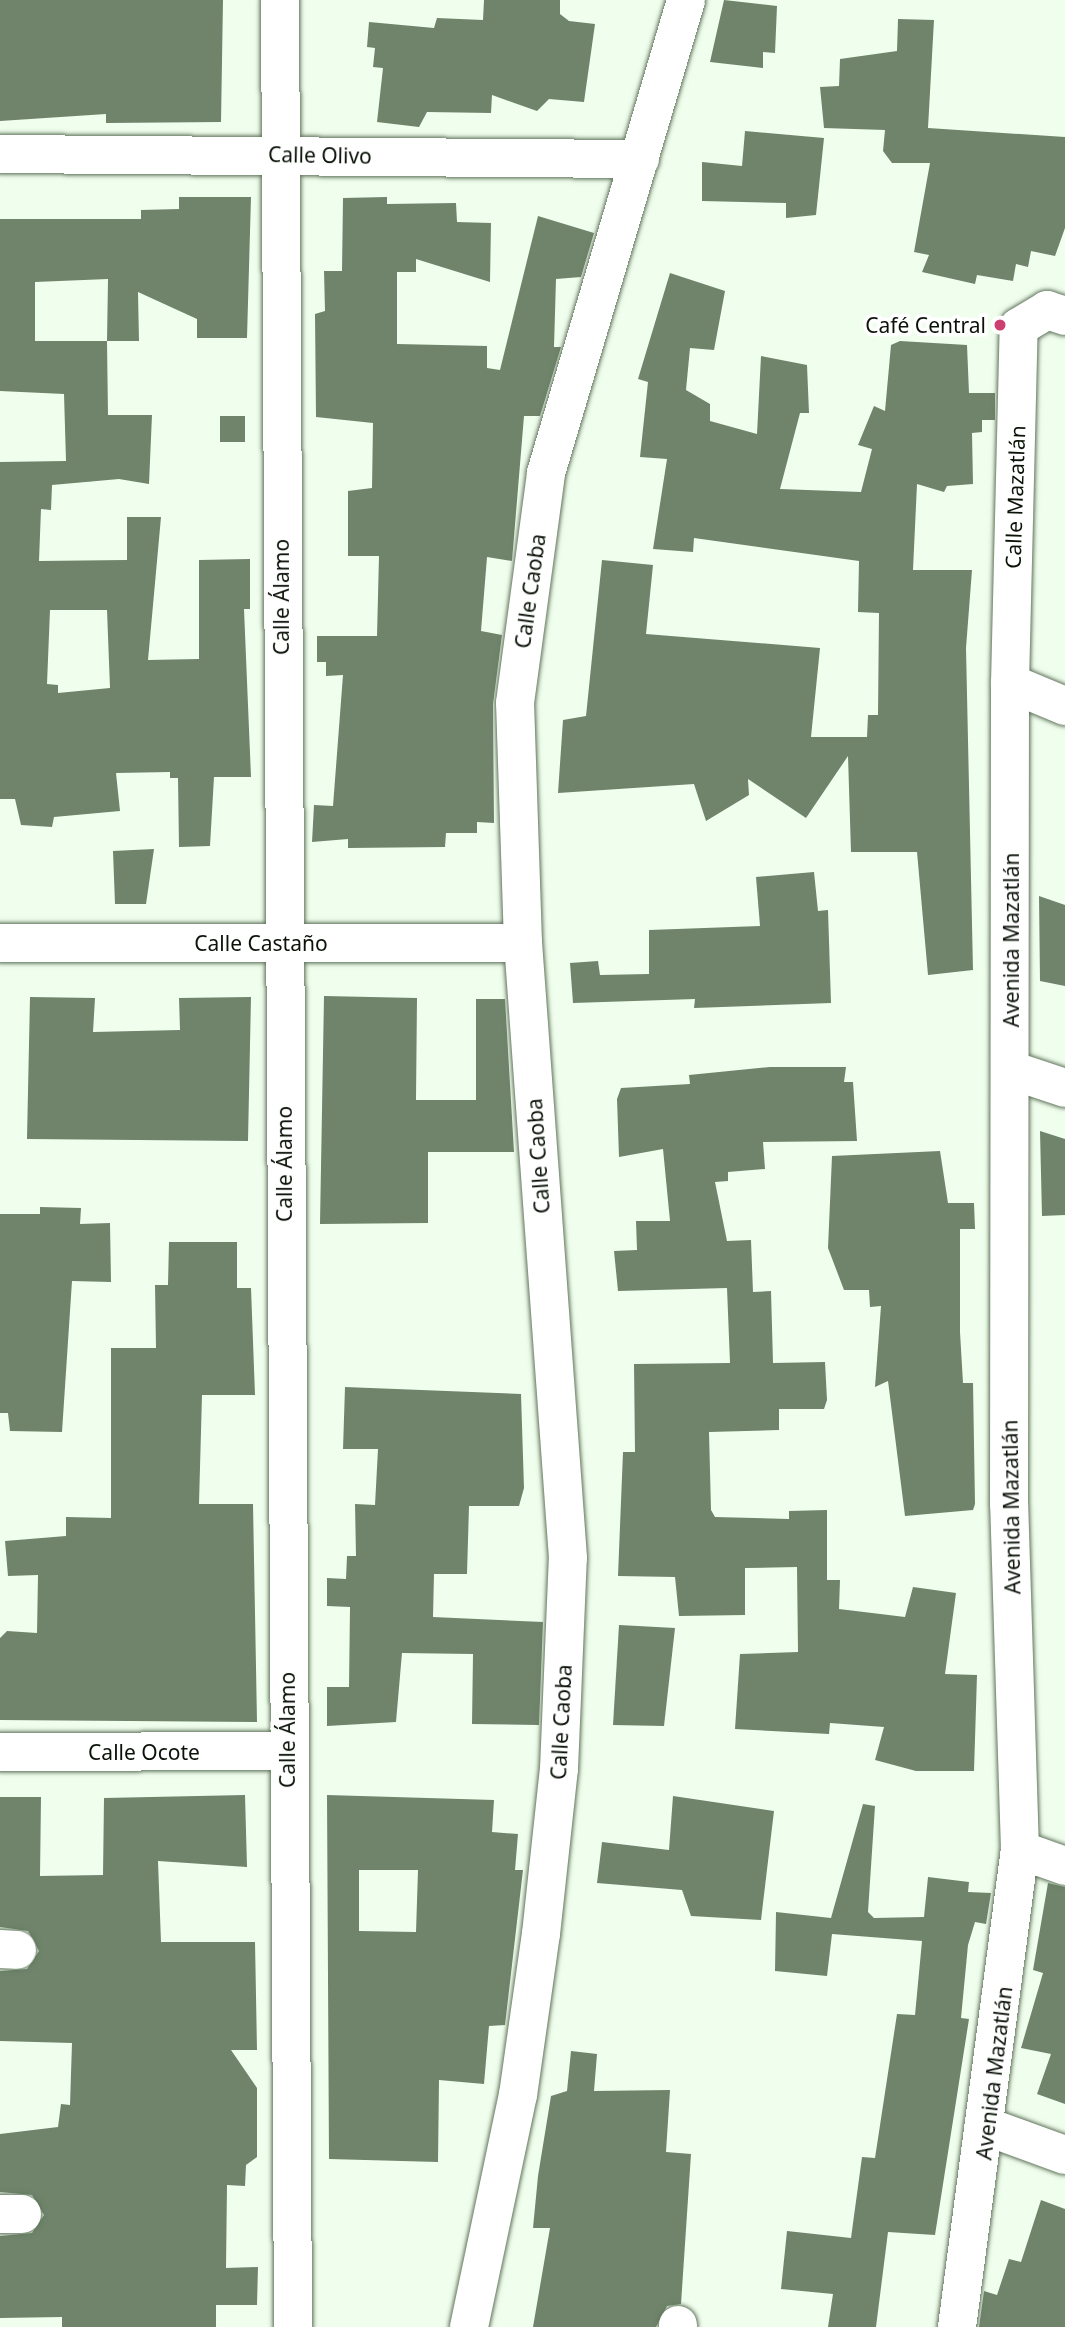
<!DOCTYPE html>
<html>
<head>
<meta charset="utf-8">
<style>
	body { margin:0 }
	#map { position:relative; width:1065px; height:2327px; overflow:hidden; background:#f0feed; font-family:"Noto Sans",sans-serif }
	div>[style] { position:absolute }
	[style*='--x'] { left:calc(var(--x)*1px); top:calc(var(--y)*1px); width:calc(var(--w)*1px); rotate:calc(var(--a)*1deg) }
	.building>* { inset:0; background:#6f846b }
	.roads { filter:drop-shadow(0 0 2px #60755c) drop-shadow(0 0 2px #60755c) }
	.minor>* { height:38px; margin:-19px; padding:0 19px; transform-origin:19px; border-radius:19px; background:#fff }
	.major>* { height:38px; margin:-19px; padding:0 19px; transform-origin:19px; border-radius:19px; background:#fff }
	.dots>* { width:19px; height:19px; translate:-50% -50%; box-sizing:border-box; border:4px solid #fff; border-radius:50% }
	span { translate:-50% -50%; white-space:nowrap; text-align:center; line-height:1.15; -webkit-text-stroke:7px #fff; paint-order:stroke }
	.street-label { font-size:21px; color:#0b1309 }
	.poi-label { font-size:21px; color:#0b1309 }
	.right { translate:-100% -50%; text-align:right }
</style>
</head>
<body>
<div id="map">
	<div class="building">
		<i style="clip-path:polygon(0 0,223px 0,221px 122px,106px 123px,106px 114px,0 121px)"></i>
		<i style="clip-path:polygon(484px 0,560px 0,560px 14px,569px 21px,595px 24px,584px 102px,549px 99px,537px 111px,492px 95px,491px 113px,427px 112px,419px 127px,377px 122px,383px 68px,373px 67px,375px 48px,367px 47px,369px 22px,434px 28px,437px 18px,483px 20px)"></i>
		<i style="clip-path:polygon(724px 0,777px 6px,775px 53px,763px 52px,763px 68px,710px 62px)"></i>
		<i style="clip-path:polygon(898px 19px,934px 20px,928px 128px,1065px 137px,1065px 228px,1055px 256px,1031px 251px,1028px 267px,1016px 264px,1013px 281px,977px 275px,975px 284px,922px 272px,929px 255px,914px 252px,930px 163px,892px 163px,883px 151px,885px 130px,824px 128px,820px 87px,839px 86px,840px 59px,897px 51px)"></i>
		<i style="clip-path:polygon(745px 131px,824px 138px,816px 215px,786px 218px,786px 203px,702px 201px,702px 162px,742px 166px)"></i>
		<i style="clip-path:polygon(evenodd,179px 197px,251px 197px,247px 338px,197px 338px,197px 319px,138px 292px,139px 341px,107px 341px,108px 415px,152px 415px,149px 484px,119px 479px,52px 485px,51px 510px,41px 509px,39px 561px,127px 560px,127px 517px,161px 517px,148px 660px,199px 659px,199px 560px,250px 559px,250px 609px,244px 609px,251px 777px,214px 777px,210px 846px,179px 847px,178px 778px,170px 778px,170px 772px,116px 773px,120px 811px,54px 817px,52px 827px,21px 825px,15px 799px,0 799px,0 462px,66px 461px,64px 394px,0 391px,0 219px,141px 219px,141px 210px,179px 209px,179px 197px,108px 279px,107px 341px,35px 341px,35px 282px,108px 279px,179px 197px,50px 610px,107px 610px,110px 688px,58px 693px,58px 685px,47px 684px,50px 610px)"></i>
		<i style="clip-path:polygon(387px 197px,387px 204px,456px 203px,457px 222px,491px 223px,490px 282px,416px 259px,416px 272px,397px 272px,397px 344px,487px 346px,487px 368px,500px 370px,538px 216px,594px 233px,581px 277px,556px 279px,554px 347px,561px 347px,540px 416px,524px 416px,512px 561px,487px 557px,481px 631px,502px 635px,493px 704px,494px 823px,477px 822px,477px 833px,446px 833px,445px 847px,348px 848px,348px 839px,312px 842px,314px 805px,333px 806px,343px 675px,326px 676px,326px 662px,317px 662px,317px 636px,377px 636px,379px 556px,348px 556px,348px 491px,372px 488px,373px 423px,316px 417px,315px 314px,325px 311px,324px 271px,342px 271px,343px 198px)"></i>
		<i style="clip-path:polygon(670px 273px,725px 291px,714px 350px,690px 348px,686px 390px,710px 404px,710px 421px,757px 434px,761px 356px,807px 365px,809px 413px,800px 413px,780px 489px,861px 492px,872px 449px,858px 445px,874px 406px,885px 411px,891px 345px,900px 341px,967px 345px,969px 393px,995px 393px,995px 420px,982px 420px,982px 432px,972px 433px,973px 484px,947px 486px,944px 492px,917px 484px,913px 570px,972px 570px,966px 648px,973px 970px,928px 975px,917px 852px,851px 852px,848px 756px,806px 818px,748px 779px,749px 795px,706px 821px,694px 784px,558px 793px,563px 720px,586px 716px,602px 560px,653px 565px,646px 634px,820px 648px,811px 737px,867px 737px,868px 715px,878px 715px,879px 613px,858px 612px,859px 561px,694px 538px,693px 552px,653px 549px,667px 459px,640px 457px,648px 382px,638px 379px)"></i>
		<i style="clip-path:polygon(220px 416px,245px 416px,245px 442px,220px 442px)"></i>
		<i style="clip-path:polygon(154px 849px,146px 904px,115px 904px,113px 851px)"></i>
		<i style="clip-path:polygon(814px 872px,818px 911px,828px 910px,831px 1003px,694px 1008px,695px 999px,573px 1003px,570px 963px,598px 961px,600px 975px,649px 974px,649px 930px,760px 926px,756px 877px)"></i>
		<i style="clip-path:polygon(1039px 896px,1065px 905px,1065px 986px,1040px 981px)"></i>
		<i style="clip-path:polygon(324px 996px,417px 998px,416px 1100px,476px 1100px,476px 999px,505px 999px,514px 1152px,428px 1152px,428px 1223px,320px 1224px)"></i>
		<i style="clip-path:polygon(30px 997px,95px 998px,93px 1032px,180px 1030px,179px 998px,251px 997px,248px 1141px,27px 1139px)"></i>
		<i style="clip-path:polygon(770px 1067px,846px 1067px,844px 1082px,853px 1082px,857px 1141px,763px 1142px,765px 1169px,728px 1172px,728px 1181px,715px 1182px,727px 1241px,751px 1240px,753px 1292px,771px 1291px,773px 1363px,825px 1362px,827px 1400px,824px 1409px,779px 1409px,779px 1430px,709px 1432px,711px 1510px,715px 1517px,789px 1519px,789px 1511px,827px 1510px,827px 1580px,840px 1580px,839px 1609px,905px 1617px,913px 1587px,956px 1593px,945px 1674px,977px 1675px,974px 1771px,916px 1771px,875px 1760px,884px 1727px,830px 1723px,829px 1734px,735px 1729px,740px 1654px,798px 1652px,797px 1567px,745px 1568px,745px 1615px,679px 1616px,675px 1577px,618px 1576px,623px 1452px,635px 1452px,634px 1364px,730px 1363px,727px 1288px,618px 1291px,614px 1251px,637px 1250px,636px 1221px,670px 1221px,663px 1149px,619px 1157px,617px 1099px,621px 1088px,690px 1084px,689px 1075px)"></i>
		<i style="clip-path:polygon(1040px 1131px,1065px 1139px,1065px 1215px,1042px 1216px)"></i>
		<i style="clip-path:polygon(940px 1151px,948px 1203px,974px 1203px,975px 1229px,960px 1229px,960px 1332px,963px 1383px,973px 1383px,975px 1504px,973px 1510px,905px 1516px,888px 1381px,875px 1387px,881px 1306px,870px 1307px,869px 1290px,844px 1290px,828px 1248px,832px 1156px)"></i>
		<i style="clip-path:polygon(40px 1207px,81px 1208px,80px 1224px,110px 1223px,111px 1282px,72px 1281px,62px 1432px,10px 1431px,8px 1413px,0 1413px,0 1214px,40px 1214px)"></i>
		<i style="clip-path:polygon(169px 1242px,237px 1242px,237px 1288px,251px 1288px,255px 1395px,202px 1395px,199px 1504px,253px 1504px,257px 1722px,0 1720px,0 1638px,7px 1631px,37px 1633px,38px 1575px,8px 1576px,5px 1541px,66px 1536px,66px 1517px,111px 1518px,111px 1348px,156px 1348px,155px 1285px,168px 1285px)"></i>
		<i style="clip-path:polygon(345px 1387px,521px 1394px,524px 1488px,519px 1506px,469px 1506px,467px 1574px,434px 1574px,433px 1617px,543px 1622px,539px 1725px,472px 1724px,473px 1654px,402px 1653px,396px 1722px,327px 1726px,327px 1687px,349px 1687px,350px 1607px,327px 1606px,327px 1578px,346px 1579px,347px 1556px,356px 1556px,355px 1504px,375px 1505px,378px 1449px,343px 1449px)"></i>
		<i style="clip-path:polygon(619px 1625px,675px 1628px,664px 1726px,613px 1725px)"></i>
		<i style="clip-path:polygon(245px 1795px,247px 1867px,158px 1861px,161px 1942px,255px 1942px,257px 2050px,231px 2050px,257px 2088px,257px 2157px,246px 2165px,245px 2186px,227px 2185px,226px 2268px,258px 2267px,257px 2305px,216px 2305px,216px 2327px,62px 2327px,62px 2317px,0 2318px,0 2236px,32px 2233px,44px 2215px,32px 2195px,0 2192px,0 2134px,58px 2127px,61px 2104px,70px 2105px,72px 2043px,0 2041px,0 1971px,27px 1969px,39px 1951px,28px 1931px,0 1927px,0 1797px,41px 1797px,40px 1876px,103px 1875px,104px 1798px)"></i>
		<i style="clip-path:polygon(evenodd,327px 1795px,494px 1800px,492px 1832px,518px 1834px,515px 1870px,523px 1870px,505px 2025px,489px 2026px,484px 2084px,439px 2080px,438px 2162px,329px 2159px,327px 1795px,359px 1870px,418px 1870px,416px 1932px,359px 1931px,359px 1870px)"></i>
		<i style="clip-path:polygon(673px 1796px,774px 1811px,761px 1920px,691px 1916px,682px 1890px,597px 1883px,602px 1842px,669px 1850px)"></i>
		<i style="clip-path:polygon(863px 1804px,875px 1806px,868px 1912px,874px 1918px,924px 1917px,928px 1877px,969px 1882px,968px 1892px,991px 1893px,986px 1924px,975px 1922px,968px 1945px,961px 2018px,969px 2019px,935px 2235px,888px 2232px,876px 2327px,828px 2327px,833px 2294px,781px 2289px,787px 2231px,851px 2238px,862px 2157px,875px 2158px,897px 2014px,915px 2015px,922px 1941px,832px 1934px,827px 1976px,775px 1971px,776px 1912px,831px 1918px)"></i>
		<i style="clip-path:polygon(1048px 1883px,1065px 1887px,1065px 2104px,1037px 2094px,1051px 2054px,1021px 2048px,1043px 1973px,1033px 1970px)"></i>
		<i style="clip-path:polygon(571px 2051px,597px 2054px,594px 2091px,670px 2090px,666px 2152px,691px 2154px,681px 2304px,667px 2306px,656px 2327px,533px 2327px,550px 2228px,533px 2228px,538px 2176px,551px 2096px,567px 2091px)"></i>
		<i style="clip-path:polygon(1041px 2200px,1065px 2209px,1065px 2327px,979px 2327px,984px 2291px,997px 2295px,1009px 2259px,1021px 2262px)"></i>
	</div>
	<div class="roads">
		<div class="minor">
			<i style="--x:0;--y:154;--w:640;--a:0.45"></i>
			<i style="--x:1010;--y:683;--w:60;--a:22.7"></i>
			<i style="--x:0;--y:943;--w:523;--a:0"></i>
			<i style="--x:1011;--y:1070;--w:57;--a:18.4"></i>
			<i style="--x:0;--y:1752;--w:288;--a:-0.2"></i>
			<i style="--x:1020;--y:1850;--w:48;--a:19.6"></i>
			<i style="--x:0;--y:1949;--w:17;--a:3"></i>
			<i style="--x:988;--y:2127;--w:82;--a:20"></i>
			<i style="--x:0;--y:2214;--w:22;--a:0"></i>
			<i style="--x:469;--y:2327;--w:237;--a:-78.1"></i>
			<i style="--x:518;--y:2095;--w:163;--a:-81.9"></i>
			<i style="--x:541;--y:1934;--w:166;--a:-83.8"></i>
			<i style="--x:559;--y:1769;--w:211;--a:-87.6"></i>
			<i style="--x:568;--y:1558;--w:617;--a:-94.18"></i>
			<i style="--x:523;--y:943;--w:240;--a:-91.9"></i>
			<i style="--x:515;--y:703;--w:232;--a:-82.3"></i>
			<i style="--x:546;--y:473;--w:493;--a:-73.5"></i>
			<i style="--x:678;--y:2327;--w:2;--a:-90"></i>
			<i style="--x:957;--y:2327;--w:481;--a:-82.5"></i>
			<i style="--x:1020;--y:1850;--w:346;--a:-91.8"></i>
			<i style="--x:1009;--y:1504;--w:821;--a:-89.93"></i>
			<i style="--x:1010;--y:683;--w:356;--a:-88.6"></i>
			<i style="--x:1019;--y:327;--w:33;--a:-31"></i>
			<i style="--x:1047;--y:310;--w:19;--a:18"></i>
		</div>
		<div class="major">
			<i style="--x:280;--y:0;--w:2327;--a:89.68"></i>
		</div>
	</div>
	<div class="dots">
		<i style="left:1000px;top:325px;background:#cd3f6e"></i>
	</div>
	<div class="street-label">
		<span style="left:320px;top:155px;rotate:1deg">Calle Olivo</span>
		<span style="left:1015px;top:497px;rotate:-88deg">Calle Mazatlán</span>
		<span style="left:530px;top:591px;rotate:-82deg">Calle Caoba</span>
		<span style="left:281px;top:597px;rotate:-90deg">Calle Álamo</span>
		<span style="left:1011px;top:940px;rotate:-90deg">Avenida Mazatlán</span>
		<span style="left:261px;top:943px">Calle Castaño</span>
		<span style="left:538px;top:1156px;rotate:-94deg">Calle Caoba</span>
		<span style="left:284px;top:1164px;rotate:-90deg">Calle Álamo</span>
		<span style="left:1011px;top:1507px;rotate:-91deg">Avenida Mazatlán</span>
		<span style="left:561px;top:1722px;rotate:-87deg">Calle Caoba</span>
		<span style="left:287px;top:1730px;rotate:-90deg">Calle Álamo</span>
		<span style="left:144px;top:1752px">Calle Ocote</span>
		<span style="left:994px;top:2073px;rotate:-83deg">Avenida Mazatlán</span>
	</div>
	<div class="poi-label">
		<span class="right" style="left:986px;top:325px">Café Central</span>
	</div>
</div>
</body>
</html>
